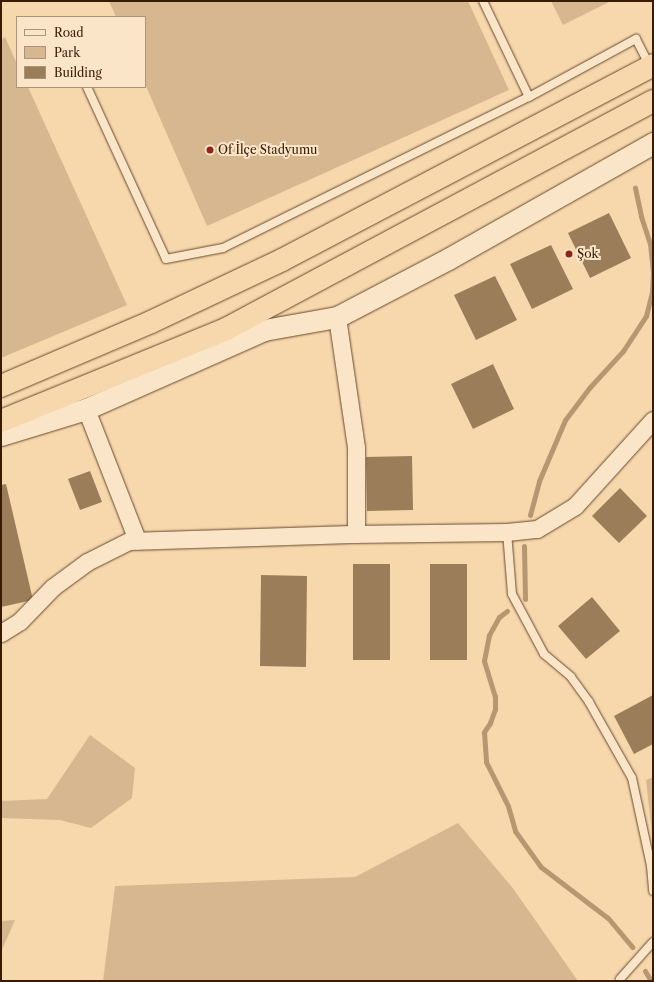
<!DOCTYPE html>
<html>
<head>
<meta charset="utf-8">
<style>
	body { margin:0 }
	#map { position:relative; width:654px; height:982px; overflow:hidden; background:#f7d7ac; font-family:"Libre Caslon Text",serif }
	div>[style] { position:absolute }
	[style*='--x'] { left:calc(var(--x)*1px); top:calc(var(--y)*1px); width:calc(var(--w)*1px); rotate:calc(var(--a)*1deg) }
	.green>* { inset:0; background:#d7b78f }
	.stream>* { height:5px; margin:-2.5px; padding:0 2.5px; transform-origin:2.5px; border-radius:2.5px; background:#b69772 }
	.building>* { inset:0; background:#9c7d5a }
	.roads { filter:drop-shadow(0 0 1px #684a2c) drop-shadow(0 0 1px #684a2c) }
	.service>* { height:8px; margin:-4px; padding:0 4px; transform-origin:4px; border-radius:4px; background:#fae5c9 }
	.minor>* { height:17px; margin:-8.5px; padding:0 8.5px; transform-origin:8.5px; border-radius:8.5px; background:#fae5c9 }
	.tertiary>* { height:21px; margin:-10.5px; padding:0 10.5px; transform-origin:10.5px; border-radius:10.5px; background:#fae5c9 }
	.trunk>* { height:22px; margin:-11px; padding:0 11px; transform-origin:11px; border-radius:11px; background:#f7d7ac }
	.dots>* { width:11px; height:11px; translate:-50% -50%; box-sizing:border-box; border:2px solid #fae5c9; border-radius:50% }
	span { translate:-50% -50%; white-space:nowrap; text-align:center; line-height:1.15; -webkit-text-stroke:4px #fae5c9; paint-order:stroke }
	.poi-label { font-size:12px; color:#391b02 }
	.left { translate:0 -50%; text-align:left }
	.frame { position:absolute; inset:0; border:2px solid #391b02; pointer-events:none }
	.legend { position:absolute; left:16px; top:16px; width:130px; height:72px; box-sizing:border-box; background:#fae5c9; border:1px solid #ad9479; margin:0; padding:5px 7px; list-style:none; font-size:12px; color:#391b02 }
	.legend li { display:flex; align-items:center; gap:8px; height:20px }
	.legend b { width:20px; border:1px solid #ad9479 }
</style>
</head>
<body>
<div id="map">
	<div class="green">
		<i style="clip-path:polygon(109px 1px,468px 1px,509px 90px,207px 226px,145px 84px,145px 17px,116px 17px)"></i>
		<i style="clip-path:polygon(551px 1px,611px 1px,563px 25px)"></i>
		<i style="clip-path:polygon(5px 37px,17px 64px,17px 87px,28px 87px,127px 305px,1px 358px,1px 40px)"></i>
		<i style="clip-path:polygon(90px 735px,135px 768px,132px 798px,91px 828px,60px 820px,1px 818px,1px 801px,47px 799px)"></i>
		<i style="clip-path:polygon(653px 777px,653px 843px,646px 780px)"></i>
		<i style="clip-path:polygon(458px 823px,512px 887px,578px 981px,103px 981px,115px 886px,355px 877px)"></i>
		<i style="clip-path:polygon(15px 920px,1px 952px,1px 921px)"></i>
	</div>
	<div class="stream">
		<i style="--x:530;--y:515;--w:35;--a:-75"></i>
		<i style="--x:539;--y:481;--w:66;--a:-66.9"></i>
		<i style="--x:565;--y:420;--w:41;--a:-52.9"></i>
		<i style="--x:590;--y:387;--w:49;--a:-47.5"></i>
		<i style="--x:623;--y:351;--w:42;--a:-56.7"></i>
		<i style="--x:646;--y:316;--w:25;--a:-76"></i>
		<i style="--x:652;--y:292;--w:20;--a:-87"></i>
		<i style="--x:653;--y:272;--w:28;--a:-96"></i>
		<i style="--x:650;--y:244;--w:29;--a:-108"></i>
		<i style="--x:641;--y:216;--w:29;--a:-102"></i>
		<i style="--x:524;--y:546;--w:53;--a:88.9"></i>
		<i style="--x:507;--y:611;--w:10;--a:143"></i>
		<i style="--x:499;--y:617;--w:21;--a:119"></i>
		<i style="--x:489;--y:635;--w:26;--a:101"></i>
		<i style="--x:484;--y:661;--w:37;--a:73"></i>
		<i style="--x:495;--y:696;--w:13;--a:90"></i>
		<i style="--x:495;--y:709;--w:15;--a:110"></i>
		<i style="--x:490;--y:723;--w:11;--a:124"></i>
		<i style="--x:484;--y:732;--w:30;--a:86"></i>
		<i style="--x:486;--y:762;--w:49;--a:63.4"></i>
		<i style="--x:508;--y:806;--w:26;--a:74"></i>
		<i style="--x:515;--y:831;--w:44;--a:54.2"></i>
		<i style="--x:541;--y:867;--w:84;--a:37.3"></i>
		<i style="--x:608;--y:918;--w:38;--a:50"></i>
		<i style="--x:645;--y:971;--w:12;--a:59"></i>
	</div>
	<div class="building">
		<i style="clip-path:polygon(609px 213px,631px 258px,590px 278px,568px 233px)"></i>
		<i style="clip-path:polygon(551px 245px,573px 289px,532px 309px,510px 264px)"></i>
		<i style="clip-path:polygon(495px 276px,517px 320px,476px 340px,454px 295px)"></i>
		<i style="clip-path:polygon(493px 364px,514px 409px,473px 429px,451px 384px)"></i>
		<i style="clip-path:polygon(412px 456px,413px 510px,367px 511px,366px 457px)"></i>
		<i style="clip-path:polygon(90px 471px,102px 502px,80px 510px,68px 479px)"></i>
		<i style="clip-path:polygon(6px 484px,33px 600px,1px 607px,1px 485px)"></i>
		<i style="clip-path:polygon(620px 488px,647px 516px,619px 543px,592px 516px)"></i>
		<i style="clip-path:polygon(353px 564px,390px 564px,390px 660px,353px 660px)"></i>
		<i style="clip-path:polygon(430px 564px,467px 564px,467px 660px,430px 660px)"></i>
		<i style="clip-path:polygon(261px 575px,307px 576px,306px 667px,260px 666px)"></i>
		<i style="clip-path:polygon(592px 597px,620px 631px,586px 659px,558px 626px)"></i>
		<i style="clip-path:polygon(653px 695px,653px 744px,634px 754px,614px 716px)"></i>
	</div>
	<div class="roads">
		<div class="service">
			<i style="--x:483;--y:1;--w:106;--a:64.4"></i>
			<i style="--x:87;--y:87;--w:189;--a:65.3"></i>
			<i style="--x:166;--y:259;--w:58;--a:-10.9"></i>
			<i style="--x:223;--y:248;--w:341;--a:-26.3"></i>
			<i style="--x:529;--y:97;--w:122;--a:-28.5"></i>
			<i style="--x:636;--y:39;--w:30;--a:63"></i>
			<i style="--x:507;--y:532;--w:62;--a:85.4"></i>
			<i style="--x:512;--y:594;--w:68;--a:61.9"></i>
			<i style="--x:544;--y:654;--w:35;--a:40"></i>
			<i style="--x:571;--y:677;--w:31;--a:54"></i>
			<i style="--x:589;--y:702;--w:87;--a:60.5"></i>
			<i style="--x:632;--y:778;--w:90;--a:77.8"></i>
			<i style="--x:651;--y:866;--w:25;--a:85"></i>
			<i style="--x:620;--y:979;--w:50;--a:-48.3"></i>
		</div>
		<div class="minor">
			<i style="--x:337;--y:317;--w:131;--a:81.7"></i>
			<i style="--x:356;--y:447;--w:87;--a:90"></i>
			<i style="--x:86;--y:409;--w:141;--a:68.7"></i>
			<i style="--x:1;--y:633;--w:22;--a:-32"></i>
			<i style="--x:20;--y:621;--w:47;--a:-45.9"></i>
			<i style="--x:53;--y:587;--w:42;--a:-36.3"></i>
			<i style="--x:87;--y:562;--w:47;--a:-26.6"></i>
			<i style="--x:129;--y:541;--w:223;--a:-1.8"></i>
			<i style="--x:352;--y:534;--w:155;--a:-0.7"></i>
			<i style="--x:507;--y:532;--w:30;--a:-6"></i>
			<i style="--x:537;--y:529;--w:44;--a:-31.2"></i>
			<i style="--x:575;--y:506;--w:116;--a:-47.8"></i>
		</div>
		<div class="tertiary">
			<i style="--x:1;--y:435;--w:89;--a:-17"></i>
			<i style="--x:86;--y:409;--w:195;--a:-23.9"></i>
			<i style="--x:264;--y:330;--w:74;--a:-10.1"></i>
			<i style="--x:337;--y:317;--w:125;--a:-27.6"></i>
			<i style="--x:448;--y:259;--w:236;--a:-29.5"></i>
		</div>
		<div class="trunk">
			<i style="--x:1;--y:386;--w:163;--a:-23.1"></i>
			<i style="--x:151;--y:322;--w:145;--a:-25.3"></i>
			<i style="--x:282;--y:260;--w:419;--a:-27.7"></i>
			<i style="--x:1;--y:421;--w:243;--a:-22.2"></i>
			<i style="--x:226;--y:329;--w:484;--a:-28.1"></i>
		</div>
	</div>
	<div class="dots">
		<i style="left:210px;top:150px;background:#8f2418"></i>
		<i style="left:569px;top:254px;background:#8f2418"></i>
	</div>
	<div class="poi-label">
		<span class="left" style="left:218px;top:150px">Of İlçe Stadyumu</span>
		<span class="left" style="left:577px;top:254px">Şok</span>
	</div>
	<div class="frame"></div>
	<ul class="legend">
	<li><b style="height:5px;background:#fae5c9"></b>Road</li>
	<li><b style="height:11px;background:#d7b78f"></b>Park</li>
	<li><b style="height:11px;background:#9c7d5a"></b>Building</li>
	</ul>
</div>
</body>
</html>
